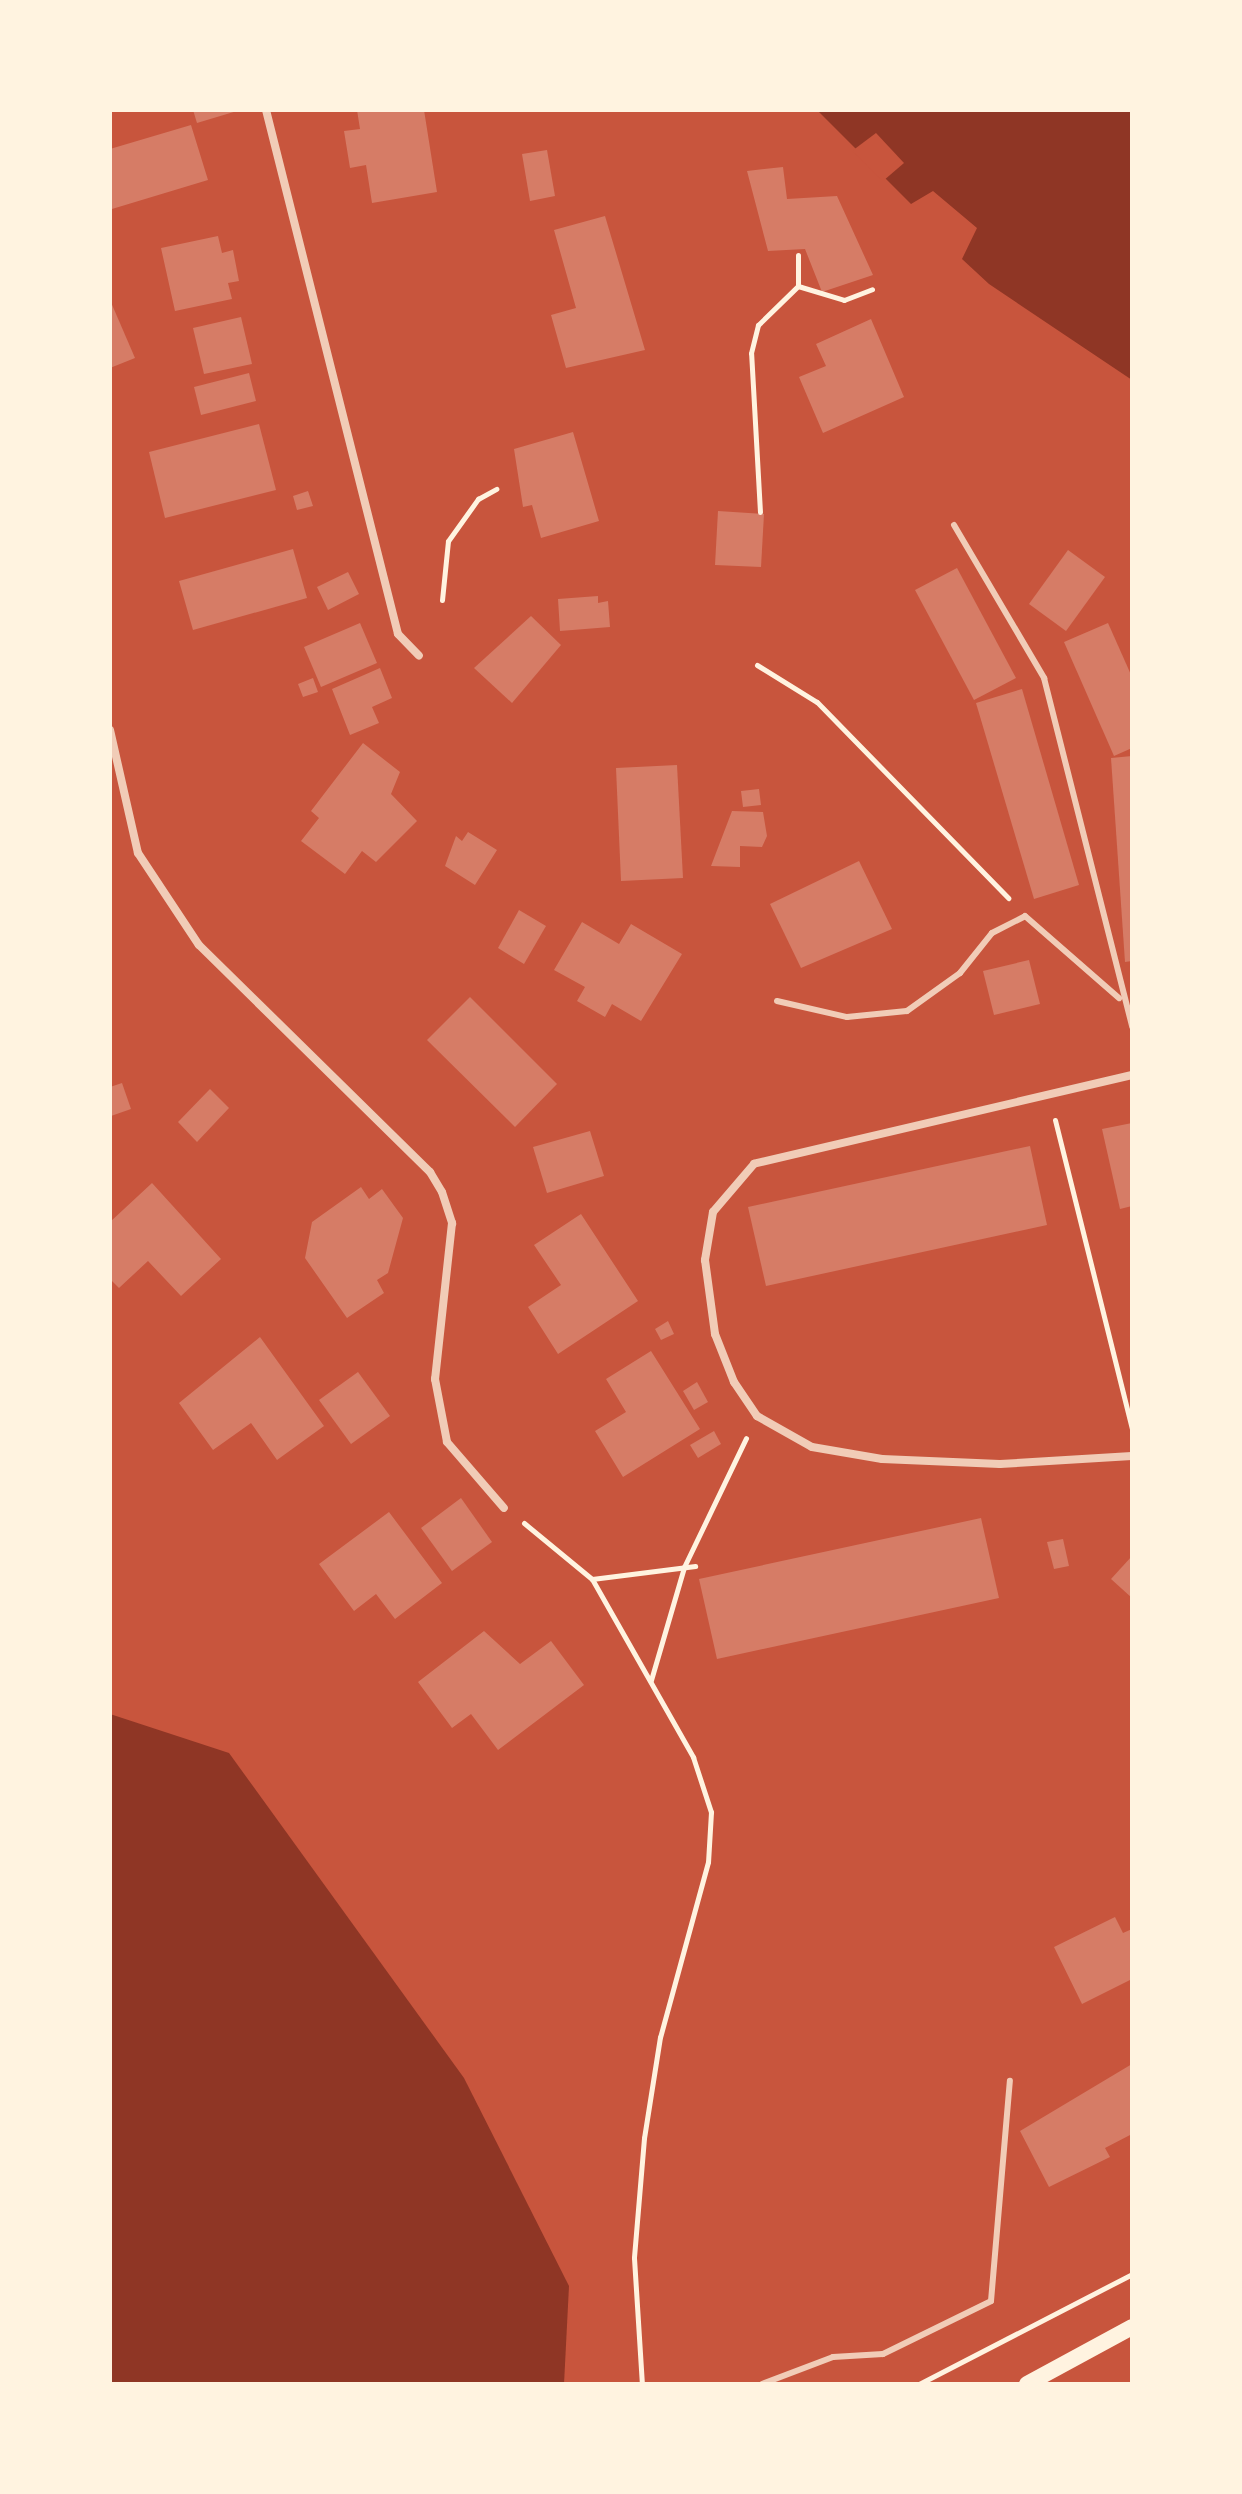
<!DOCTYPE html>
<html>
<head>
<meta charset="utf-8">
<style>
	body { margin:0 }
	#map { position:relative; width:1242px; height:2494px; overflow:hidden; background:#c8553d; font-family:"Alegreya Sans",sans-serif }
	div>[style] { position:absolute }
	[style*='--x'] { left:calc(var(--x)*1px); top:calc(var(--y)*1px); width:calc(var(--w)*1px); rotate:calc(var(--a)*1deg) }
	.water>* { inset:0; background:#8f3625 }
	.pier>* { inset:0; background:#c8553d }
	.building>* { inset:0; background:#d67c66 }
	.path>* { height:5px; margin:-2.5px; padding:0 2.5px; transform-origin:2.5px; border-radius:2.5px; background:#fff3e0 }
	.service>* { height:6px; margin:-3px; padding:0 3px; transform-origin:3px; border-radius:3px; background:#f1ccb7 }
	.minor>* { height:8px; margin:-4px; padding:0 4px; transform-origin:4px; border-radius:4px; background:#f1ccb7 }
	.secondary>* { height:16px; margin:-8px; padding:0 8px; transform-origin:8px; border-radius:8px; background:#fff3e0 }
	span { translate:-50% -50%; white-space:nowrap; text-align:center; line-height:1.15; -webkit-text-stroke:6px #fff3e0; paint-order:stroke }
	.frame { position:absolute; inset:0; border:112px solid #fff3e0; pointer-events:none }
</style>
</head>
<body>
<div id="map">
	<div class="water">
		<i style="clip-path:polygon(817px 110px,1132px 110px,1132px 380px,989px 284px,962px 259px,977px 228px,933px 191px,911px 204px)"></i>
		<i style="clip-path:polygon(110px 1714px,229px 1753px,464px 2078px,569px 2286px,564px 2384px,110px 2384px)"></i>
	</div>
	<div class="pier">
		<i style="clip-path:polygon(876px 133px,904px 163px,883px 181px,852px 151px)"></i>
	</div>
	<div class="building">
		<i style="clip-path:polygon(193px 110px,237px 110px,237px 111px,197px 123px)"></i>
		<i style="clip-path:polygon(357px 110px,424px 110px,437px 192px,372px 203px,366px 165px,350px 168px,344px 131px,360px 129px)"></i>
		<i style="clip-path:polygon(191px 125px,208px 180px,112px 209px,110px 217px,110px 149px)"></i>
		<i style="clip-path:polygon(547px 150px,555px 196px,530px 201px,522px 154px)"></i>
		<i style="clip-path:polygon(783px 167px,787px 199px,837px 196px,873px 275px,822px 292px,805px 249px,768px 251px,747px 171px)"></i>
		<i style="clip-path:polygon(605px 216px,645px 350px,566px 368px,551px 315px,576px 308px,554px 230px)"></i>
		<i style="clip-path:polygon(218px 236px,222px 253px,233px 250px,239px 281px,228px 283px,232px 299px,175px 311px,161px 248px)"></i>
		<i style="clip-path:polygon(110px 300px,135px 358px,110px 368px)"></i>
		<i style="clip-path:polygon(241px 317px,252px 364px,204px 374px,193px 328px)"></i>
		<i style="clip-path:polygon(871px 319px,904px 397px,823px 433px,799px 377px,826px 366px,816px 344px)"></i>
		<i style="clip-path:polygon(249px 373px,256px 401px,201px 415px,194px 387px)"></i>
		<i style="clip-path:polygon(259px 424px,276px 490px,165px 518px,149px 452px)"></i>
		<i style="clip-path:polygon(573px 432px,599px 521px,541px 538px,532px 505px,523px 507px,514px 449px)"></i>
		<i style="clip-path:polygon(308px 491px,313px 506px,297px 510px,293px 496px)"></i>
		<i style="clip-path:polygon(718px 511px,764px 514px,761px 567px,715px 565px)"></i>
		<i style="clip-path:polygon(293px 549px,307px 598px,193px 630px,179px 581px)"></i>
		<i style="clip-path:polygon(1068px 550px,1105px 577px,1066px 631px,1029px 604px)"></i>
		<i style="clip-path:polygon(957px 568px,1016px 678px,974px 700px,915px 590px)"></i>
		<i style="clip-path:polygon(348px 572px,359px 594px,328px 610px,317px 587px)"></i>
		<i style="clip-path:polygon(598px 596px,598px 603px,608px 601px,610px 627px,560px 631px,558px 599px)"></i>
		<i style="clip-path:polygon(531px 616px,561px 645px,512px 703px,474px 668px)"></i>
		<i style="clip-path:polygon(360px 623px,377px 663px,321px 687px,304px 647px)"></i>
		<i style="clip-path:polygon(1108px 623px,1132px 677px,1132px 748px,1114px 756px,1064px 642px)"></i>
		<i style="clip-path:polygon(380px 668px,392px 698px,372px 707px,379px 723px,350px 735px,332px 689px)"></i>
		<i style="clip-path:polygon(313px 678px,318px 692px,303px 697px,298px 684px)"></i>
		<i style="clip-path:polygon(1022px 689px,1079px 885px,1034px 899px,976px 703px)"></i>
		<i style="clip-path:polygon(363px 743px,400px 772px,391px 794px,417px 821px,376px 862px,362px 851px,345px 874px,301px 841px,319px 818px,311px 811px)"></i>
		<i style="clip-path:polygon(1132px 756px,1132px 961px,1125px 962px,1111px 758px)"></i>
		<i style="clip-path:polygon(677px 765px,683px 878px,621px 881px,616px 768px)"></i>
		<i style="clip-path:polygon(759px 789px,761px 805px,743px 807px,741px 791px)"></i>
		<i style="clip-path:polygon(732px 811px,763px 812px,767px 836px,762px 847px,740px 846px,740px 867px,711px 866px)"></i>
		<i style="clip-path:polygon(468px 832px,497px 850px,475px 885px,445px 866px,456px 836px,462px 841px)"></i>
		<i style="clip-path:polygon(859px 861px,892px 929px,801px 968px,770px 904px)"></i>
		<i style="clip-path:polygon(519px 910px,546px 926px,524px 964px,498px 948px)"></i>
		<i style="clip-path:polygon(582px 922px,619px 944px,631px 924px,682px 954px,641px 1021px,612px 1004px,605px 1017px,577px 1001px,585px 987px,554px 970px)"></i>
		<i style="clip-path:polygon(1029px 960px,1040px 1004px,994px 1015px,983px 971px)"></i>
		<i style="clip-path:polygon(470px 997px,557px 1084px,515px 1127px,427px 1040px)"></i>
		<i style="clip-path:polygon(122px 1083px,131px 1109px,111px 1116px,110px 1087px)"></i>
		<i style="clip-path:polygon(210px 1089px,229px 1108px,197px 1142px,178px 1122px)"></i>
		<i style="clip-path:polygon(1132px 1123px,1132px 1206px,1120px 1209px,1102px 1129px)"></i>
		<i style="clip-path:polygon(590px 1131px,604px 1176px,547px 1193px,533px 1147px)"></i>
		<i style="clip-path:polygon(1030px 1146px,1047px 1225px,766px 1286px,748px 1207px)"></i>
		<i style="clip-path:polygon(152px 1183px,221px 1259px,181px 1296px,148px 1261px,119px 1288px,110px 1279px,110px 1222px)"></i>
		<i style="clip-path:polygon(361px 1187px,369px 1199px,382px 1189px,403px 1218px,388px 1273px,377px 1280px,384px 1293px,347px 1318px,305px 1258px,312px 1222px)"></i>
		<i style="clip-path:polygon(581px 1214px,638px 1301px,558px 1354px,528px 1307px,561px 1285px,534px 1245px)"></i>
		<i style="clip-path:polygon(668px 1321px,674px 1334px,661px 1340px,655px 1329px)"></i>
		<i style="clip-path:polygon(260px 1337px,324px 1426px,277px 1460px,251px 1423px,213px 1450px,179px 1403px)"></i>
		<i style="clip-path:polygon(651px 1351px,700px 1429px,623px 1477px,595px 1431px,626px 1412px,606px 1379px)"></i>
		<i style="clip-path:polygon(358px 1372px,390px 1416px,351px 1444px,319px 1400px)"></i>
		<i style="clip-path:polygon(697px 1382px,708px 1402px,694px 1410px,683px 1391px)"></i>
		<i style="clip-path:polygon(714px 1431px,721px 1444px,698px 1458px,690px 1445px)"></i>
		<i style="clip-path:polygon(461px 1498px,492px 1542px,452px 1571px,421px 1528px)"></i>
		<i style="clip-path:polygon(389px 1512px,442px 1583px,395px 1619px,376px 1594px,354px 1611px,319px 1564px)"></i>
		<i style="clip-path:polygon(981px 1518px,999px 1598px,717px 1659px,699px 1579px)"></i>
		<i style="clip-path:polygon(1063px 1539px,1069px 1566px,1054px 1569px,1047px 1542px)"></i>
		<i style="clip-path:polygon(1132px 1556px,1132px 1598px,1111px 1579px)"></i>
		<i style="clip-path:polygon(484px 1631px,520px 1664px,551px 1641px,584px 1685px,498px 1750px,471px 1714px,452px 1728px,418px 1682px)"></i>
		<i style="clip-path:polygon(1115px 1917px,1123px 1933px,1132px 1929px,1132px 1979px,1082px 2004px,1054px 1947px)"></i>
		<i style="clip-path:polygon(1132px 2064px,1132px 2134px,1105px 2148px,1110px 2157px,1049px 2187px,1020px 2131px)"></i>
	</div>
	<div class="path">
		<i style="--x:798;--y:286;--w:48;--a:16.9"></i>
		<i style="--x:844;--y:300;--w:30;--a:-21"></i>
		<i style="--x:760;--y:512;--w:159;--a:-93.2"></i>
		<i style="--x:751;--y:353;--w:29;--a:-76"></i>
		<i style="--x:758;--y:325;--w:56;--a:-44.3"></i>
		<i style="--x:798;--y:286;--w:31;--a:-90"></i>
		<i style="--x:442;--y:600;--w:59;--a:-84.2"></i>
		<i style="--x:448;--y:541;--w:52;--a:-54.5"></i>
		<i style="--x:478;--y:499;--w:21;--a:-29"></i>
		<i style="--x:757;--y:665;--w:70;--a:31.7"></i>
		<i style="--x:817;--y:702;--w:274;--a:45.7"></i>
		<i style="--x:1055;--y:1120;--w:318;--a:76"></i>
		<i style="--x:524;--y:1523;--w:88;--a:39.5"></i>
		<i style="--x:592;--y:1579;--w:205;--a:60.4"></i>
		<i style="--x:693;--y:1757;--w:58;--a:71.9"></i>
		<i style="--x:711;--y:1812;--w:50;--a:93.4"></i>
		<i style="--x:708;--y:1862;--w:181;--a:105.3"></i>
		<i style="--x:660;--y:2037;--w:102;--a:99"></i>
		<i style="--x:644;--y:2138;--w:120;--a:94.8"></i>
		<i style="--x:634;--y:2258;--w:126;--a:86.4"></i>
		<i style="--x:592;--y:1579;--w:104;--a:-7.2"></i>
		<i style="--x:651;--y:1680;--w:118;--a:-73.7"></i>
		<i style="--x:684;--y:1567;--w:143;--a:-64.3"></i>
		<i style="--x:919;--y:2384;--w:240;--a:-27.3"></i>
	</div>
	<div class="service">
		<i style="--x:954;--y:525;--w:178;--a:59.5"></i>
		<i style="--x:1044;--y:678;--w:360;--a:75.8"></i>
		<i style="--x:777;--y:1001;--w:72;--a:12.9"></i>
		<i style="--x:847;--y:1017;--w:60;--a:-5.7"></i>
		<i style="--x:907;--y:1011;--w:65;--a:-35.6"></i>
		<i style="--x:960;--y:973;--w:51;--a:-51.3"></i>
		<i style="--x:992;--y:933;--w:37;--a:-27"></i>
		<i style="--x:1025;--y:916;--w:125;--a:41.1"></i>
		<i style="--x:762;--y:2384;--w:76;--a:-20.8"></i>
		<i style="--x:833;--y:2357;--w:50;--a:-3.4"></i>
		<i style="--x:883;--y:2354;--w:120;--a:-26.1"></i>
		<i style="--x:991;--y:2301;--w:221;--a:-85.1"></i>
	</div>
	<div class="minor">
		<i style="--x:266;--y:110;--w:540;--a:75.86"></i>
		<i style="--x:398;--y:634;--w:30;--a:46"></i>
		<i style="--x:110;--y:730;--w:126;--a:77.2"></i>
		<i style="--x:138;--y:853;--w:110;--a:56.5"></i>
		<i style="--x:199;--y:945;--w:324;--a:44.5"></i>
		<i style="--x:430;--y:1172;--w:23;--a:59"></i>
		<i style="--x:442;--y:1192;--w:33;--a:72"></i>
		<i style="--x:452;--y:1223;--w:157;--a:96.2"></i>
		<i style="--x:435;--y:1379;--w:64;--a:79.2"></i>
		<i style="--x:447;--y:1442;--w:87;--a:49.2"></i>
		<i style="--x:1132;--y:1075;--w:388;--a:166.8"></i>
		<i style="--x:754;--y:1164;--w:63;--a:130.5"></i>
		<i style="--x:713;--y:1212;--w:49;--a:99.5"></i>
		<i style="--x:705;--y:1260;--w:75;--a:82.3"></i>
		<i style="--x:715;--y:1334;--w:52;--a:68.4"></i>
		<i style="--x:734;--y:1382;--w:41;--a:55.9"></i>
		<i style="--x:757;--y:1416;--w:63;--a:29.4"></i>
		<i style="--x:812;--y:1447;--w:71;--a:9.7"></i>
		<i style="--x:882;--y:1459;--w:118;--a:2.4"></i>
		<i style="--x:1000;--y:1464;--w:132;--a:-3.5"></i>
	</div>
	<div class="secondary">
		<i style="--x:1027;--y:2384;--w:119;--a:-28.5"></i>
	</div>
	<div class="frame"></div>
</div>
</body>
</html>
